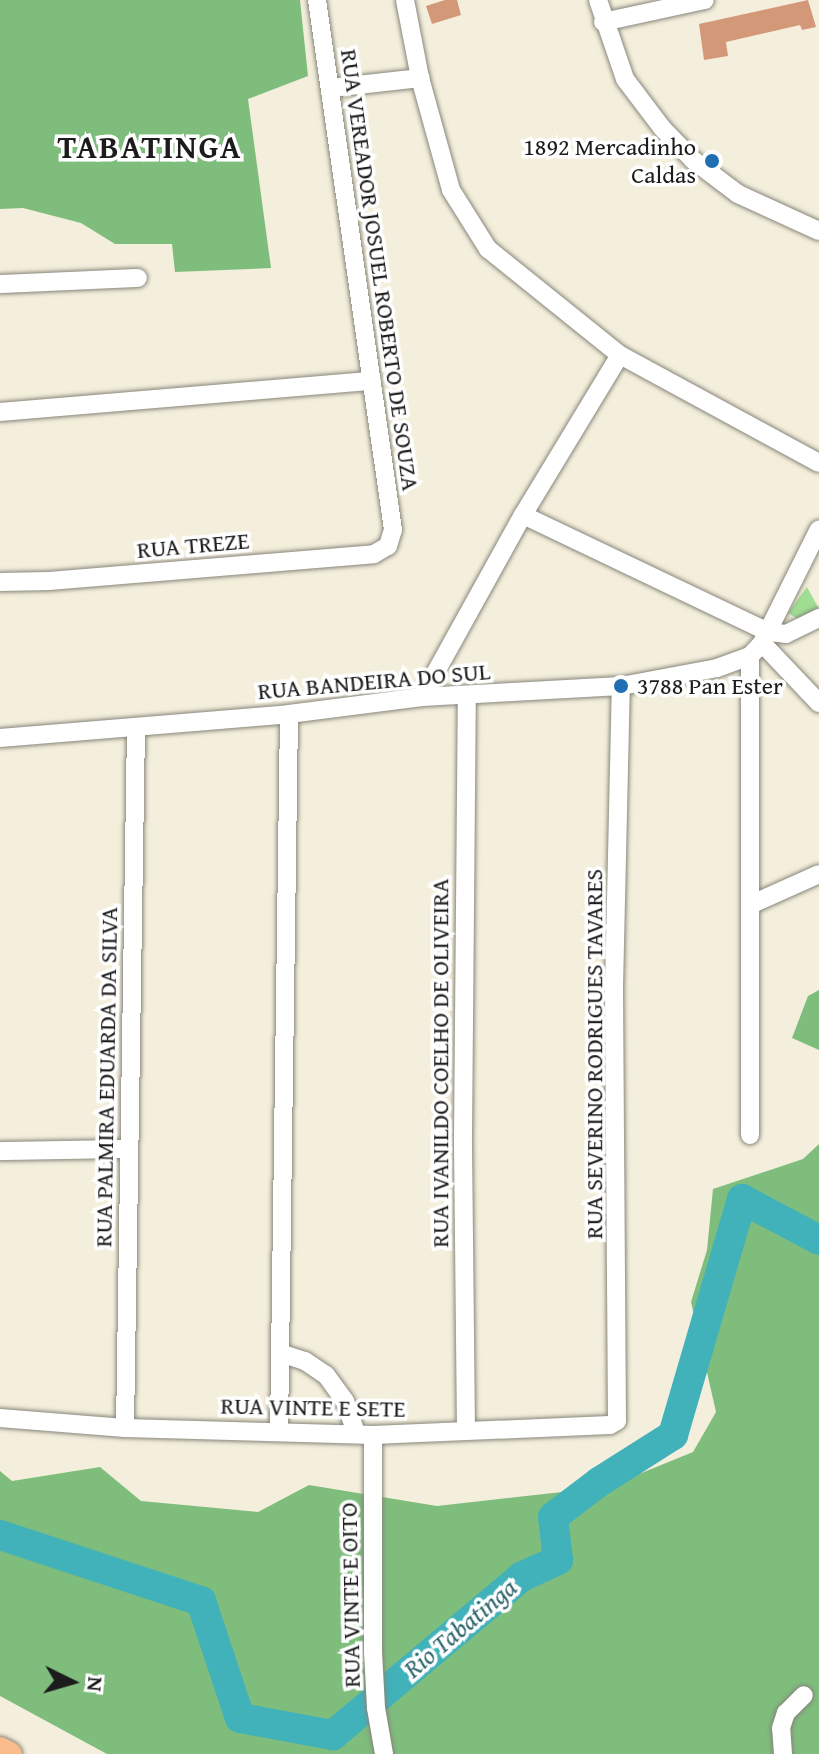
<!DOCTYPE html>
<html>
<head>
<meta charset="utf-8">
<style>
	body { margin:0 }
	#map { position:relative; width:819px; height:1754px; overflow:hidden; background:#f4efdc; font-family:"Gentium Book Plus",serif }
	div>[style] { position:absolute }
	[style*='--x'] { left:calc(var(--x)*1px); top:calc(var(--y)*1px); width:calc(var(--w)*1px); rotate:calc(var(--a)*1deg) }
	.green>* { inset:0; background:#9fde93 }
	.forest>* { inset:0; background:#7fbd7d }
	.river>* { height:30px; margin:-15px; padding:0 15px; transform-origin:15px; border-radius:15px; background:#41b1ba }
	.building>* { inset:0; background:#d39877 }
	.roads { filter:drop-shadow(0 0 2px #88867c) drop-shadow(0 0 2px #88867c) }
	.minor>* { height:18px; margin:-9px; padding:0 9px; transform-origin:9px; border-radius:9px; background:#fff }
	.major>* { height:24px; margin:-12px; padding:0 12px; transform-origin:12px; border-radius:12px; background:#fabc8b }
	.dots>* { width:22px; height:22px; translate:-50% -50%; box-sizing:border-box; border:4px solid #fff; border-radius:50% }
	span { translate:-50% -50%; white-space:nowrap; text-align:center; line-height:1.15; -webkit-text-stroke:7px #fff; paint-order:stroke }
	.poi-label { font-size:24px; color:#1c1c1c }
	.right { translate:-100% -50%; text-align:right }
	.left { translate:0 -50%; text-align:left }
	.street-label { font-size:24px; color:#1c1c1c }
	.water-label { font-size:26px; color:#2e666b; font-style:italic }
	.district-label { font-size:32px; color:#1c1c1c; font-weight:700; letter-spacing:2px }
	.north { position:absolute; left:32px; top:1642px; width:80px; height:80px; -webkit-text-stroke:6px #fff; paint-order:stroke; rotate:95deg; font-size:22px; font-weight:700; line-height:32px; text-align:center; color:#1c1c1c }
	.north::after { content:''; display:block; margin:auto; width:28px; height:36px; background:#1c1c1c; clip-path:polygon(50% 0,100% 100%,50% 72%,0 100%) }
</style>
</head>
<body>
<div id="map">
	<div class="green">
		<i style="clip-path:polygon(807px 587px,819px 609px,803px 622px,788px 613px)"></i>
	</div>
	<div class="forest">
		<i style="clip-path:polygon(0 0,300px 0,308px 76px,248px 99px,271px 268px,175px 272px,172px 244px,115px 244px,81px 223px,23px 208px,0 209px)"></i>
		<i style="clip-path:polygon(819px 990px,819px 1050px,792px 1038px,808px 996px)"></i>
		<i style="clip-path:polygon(819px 1144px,819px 1754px,107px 1754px,0 1696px,0 1471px,12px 1481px,100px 1467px,141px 1501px,258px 1512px,309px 1485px,437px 1506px,607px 1487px,693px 1452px,716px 1412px,691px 1302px,707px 1250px,713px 1189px,803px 1159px)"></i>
	</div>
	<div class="river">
		<i style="--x:0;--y:1535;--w:212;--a:18.2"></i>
		<i style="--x:201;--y:1601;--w:123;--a:71.6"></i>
		<i style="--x:240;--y:1718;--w:95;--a:10.4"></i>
		<i style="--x:333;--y:1735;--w:246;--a:-40"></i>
		<i style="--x:521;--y:1577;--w:41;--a:-24.7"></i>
		<i style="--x:558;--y:1560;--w:43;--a:-96.6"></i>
		<i style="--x:553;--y:1517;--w:58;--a:-37.3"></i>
		<i style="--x:599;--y:1482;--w:88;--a:-32.4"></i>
		<i style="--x:673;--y:1435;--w:246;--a:-73.7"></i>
		<i style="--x:742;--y:1199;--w:87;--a:28"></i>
	</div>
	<div class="building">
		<i style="clip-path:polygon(445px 0,457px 0,461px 15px,432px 24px,426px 6px)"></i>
		<i style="clip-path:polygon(808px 0,816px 27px,802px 30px,800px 25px,726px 42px,728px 56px,704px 60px,699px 24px)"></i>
	</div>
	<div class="roads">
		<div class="minor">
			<i style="--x:405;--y:0;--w:79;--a:79.1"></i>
			<i style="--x:420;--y:78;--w:116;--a:74.5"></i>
			<i style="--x:451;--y:190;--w:70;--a:57.9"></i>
			<i style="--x:488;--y:249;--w:169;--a:38.8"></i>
			<i style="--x:620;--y:355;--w:226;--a:28.5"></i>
			<i style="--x:598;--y:0;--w:83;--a:71.1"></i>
			<i style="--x:625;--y:79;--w:61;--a:52.9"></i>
			<i style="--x:662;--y:128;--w:45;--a:45.9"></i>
			<i style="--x:693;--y:160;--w:56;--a:37.1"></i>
			<i style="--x:738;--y:194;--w:89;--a:24.6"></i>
			<i style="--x:603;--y:22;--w:104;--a:-12.2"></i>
			<i style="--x:331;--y:88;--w:90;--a:-6.4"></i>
			<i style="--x:0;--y:284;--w:138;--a:-2.5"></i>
			<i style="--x:0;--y:412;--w:373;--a:-4.8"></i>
			<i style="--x:523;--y:515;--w:272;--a:25.5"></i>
			<i style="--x:768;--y:632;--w:18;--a:6"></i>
			<i style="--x:786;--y:634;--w:37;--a:-26"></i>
			<i style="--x:0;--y:582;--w:49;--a:-1.2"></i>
			<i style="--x:49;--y:581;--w:326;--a:-4.7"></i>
			<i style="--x:374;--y:554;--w:16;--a:-30"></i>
			<i style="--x:388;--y:546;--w:17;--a:-73"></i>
			<i style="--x:393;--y:530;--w:535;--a:-98.16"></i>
			<i style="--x:762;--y:643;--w:83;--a:46.5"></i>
			<i style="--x:422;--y:697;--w:208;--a:-61"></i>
			<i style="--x:523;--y:515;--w:187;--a:-58.8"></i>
			<i style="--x:0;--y:738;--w:290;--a:-4.7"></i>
			<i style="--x:289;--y:714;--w:134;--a:-7.3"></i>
			<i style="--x:422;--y:697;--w:199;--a:-3.2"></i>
			<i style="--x:621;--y:686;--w:98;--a:-10.6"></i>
			<i style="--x:717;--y:668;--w:35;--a:-20"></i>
			<i style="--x:750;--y:656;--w:18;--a:-47"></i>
			<i style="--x:762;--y:643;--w:127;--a:-63.4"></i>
			<i style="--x:752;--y:904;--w:73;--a:-24.1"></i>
			<i style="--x:750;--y:1135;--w:479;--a:-90"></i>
			<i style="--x:0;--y:1151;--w:127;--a:-0.9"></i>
			<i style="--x:280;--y:1353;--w:26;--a:18"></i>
			<i style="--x:305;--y:1361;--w:25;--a:34"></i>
			<i style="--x:326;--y:1375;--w:32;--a:54"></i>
			<i style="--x:345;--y:1401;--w:34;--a:71"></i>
			<i style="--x:0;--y:1418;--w:125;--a:4.6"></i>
			<i style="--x:125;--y:1428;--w:248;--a:1.6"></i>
			<i style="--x:373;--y:1435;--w:237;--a:-2.4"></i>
			<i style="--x:610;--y:1425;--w:8;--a:-30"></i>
			<i style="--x:617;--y:1421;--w:433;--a:-90.4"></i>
			<i style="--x:614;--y:988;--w:302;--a:-88.7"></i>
			<i style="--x:125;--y:1428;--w:701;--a:-89.1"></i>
			<i style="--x:279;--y:1431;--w:717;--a:-89.2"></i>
			<i style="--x:466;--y:1431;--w:295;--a:-90.6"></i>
			<i style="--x:463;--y:1136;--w:440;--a:-89.5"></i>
			<i style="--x:373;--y:1435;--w:217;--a:90"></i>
			<i style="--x:373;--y:1652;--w:56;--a:86.9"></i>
			<i style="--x:376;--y:1708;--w:47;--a:80.1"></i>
			<i style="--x:783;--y:1754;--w:26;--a:-94"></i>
			<i style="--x:781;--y:1728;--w:16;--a:-72"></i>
			<i style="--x:786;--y:1713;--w:25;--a:-45"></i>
		</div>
		<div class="major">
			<i style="--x:0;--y:1749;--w:11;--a:27"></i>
		</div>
	</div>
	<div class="dots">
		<i style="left:712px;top:161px;background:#1f6fb2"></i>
		<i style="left:621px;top:686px;background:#1f6fb2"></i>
	</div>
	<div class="poi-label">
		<span class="right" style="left:696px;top:161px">1892 Mercadinho<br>Caldas</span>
		<span class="left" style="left:637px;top:686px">3788 Pan Ester</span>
	</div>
	<div class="street-label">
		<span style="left:380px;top:270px;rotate:82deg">RUA VEREADOR JOSUEL ROBERTO DE SOUZA</span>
		<span style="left:193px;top:545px;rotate:-5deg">RUA TREZE</span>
		<span style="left:374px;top:681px;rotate:-5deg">RUA BANDEIRA DO SUL</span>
		<span style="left:594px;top:1054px;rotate:-90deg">RUA SEVERINO RODRIGUES TAVARES</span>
		<span style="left:440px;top:1063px;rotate:-90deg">RUA IVANILDO COELHO DE OLIVEIRA</span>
		<span style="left:106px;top:1077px;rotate:-89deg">RUA PALMIRA EDUARDA DA SILVA</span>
		<span style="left:313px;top:1407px;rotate:1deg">RUA VINTE E SETE</span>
		<span style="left:350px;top:1595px;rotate:-91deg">RUA VINTE E OITO</span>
	</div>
	<div class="water-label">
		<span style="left:460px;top:1628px;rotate:-40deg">Rio Tabatinga</span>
	</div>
	<div class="district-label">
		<span style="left:150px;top:147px">TABATINGA</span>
	</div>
	<div class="north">N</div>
</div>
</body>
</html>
